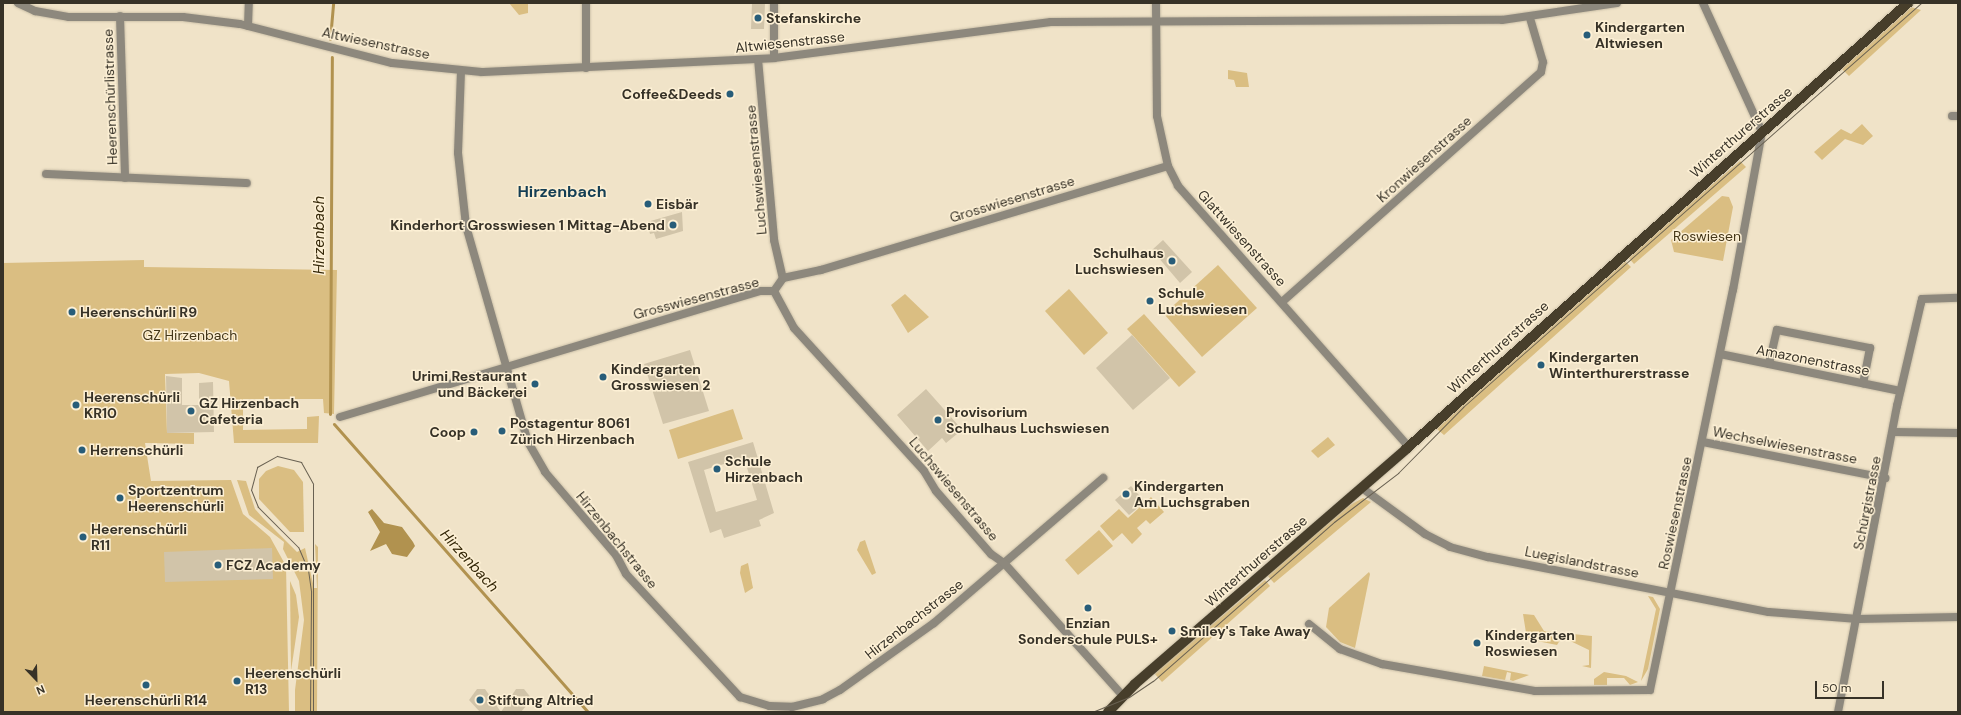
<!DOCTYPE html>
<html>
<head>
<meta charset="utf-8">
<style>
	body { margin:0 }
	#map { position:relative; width:1961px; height:715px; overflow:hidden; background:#f0e3c8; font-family:"DM Sans",sans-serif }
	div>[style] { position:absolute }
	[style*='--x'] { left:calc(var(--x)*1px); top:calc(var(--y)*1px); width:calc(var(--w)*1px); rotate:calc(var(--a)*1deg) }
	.green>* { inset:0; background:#dabe82 }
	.water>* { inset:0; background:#b1924f }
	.stream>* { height:3px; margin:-1.5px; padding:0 1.5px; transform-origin:1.5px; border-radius:1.5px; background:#b1924f }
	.building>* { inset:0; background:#d1c4a9 }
	.roads { filter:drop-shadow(0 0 1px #cbc0a8) drop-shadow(0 0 1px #cbc0a8) }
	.minor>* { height:8px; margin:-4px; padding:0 4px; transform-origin:4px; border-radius:4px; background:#8d887d }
	.primary>* { height:10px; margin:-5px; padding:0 5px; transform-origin:5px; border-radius:5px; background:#473e2b }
	.tram>* { height:1px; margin:-0.5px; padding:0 0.5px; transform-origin:0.5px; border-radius:0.5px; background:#696152 }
	.dots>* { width:11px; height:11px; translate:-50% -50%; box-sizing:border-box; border:2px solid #fdf0d5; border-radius:50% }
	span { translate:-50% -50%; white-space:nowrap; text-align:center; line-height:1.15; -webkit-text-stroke:3px #fdf0d5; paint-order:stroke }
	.poi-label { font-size:14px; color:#373227; font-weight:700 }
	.left { translate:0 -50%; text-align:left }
	.right { translate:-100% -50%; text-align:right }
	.street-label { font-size:14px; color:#373227 }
	.park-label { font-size:14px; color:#443618 }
	.water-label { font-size:15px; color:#342708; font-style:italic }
	.quarter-label { font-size:16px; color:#153f55; font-weight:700 }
	.frame { position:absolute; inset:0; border:4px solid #373227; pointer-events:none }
	.north { position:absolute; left:16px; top:659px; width:40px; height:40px; -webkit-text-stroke:3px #fdf0d5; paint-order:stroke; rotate:157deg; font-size:11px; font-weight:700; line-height:16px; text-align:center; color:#373227 }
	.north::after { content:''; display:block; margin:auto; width:14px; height:18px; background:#373227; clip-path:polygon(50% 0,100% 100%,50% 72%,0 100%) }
	.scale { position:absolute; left:1815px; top:681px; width:69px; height:18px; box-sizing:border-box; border:2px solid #373227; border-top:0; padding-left:5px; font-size:12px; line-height:14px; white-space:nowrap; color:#373227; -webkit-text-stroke:3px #fdf0d5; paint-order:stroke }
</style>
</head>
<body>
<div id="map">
	<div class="green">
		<i style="clip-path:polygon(509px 3px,528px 3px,528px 13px,519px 15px)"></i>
		<i style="clip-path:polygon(1911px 7px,1921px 10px,1849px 76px,1841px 68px)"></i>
		<i style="clip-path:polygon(1228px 70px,1247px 73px,1249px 87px,1236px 87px,1234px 80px,1228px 79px)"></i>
		<i style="clip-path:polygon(1862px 124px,1873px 136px,1863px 145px,1845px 139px,1822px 160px,1814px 152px,1841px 129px,1851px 134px)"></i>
		<i style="clip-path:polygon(1740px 161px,1746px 167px,1634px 264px,1627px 256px)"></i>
		<i style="clip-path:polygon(1722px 196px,1729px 197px,1733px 207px,1723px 261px,1674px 252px,1671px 240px)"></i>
		<i style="clip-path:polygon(144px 260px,144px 267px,337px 270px,334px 414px,324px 413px,323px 399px,243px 399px,243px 430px,307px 429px,307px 417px,319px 416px,318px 443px,234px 443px,229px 381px,199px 373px,165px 374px,167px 433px,194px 433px,194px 444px,145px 443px,151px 481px,231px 480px,243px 514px,270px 537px,286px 566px,289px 712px,3px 712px,3px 263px)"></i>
		<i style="clip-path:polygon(1625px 261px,1631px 267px,1444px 435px,1437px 429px,1432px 432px)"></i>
		<i style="clip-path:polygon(1218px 265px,1257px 308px,1202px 357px,1164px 314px)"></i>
		<i style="clip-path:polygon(1069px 289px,1108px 333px,1084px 355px,1045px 311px)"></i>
		<i style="clip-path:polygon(905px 294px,929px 317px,908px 333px,891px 305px)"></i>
		<i style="clip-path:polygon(1144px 314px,1196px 372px,1179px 387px,1127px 329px)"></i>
		<i style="clip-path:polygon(733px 409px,743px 439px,678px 459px,669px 430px)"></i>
		<i style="clip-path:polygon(1328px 437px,1335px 445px,1318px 458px,1311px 451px)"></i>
		<i style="clip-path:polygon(278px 466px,294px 470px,303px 482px,304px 532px,290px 532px,259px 499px,259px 479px,266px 471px)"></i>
		<i style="clip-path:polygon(237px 480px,246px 481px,255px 509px,263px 518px,297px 552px,305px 548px,314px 588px,317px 588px,315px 544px,318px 547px,317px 712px,295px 712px,295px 690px,304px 620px,299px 581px,283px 549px,284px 542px,249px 515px)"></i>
		<i style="clip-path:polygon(1151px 497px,1164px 512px,1150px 524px,1146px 520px,1137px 528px,1142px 534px,1132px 544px,1122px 533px,1113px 541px,1100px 526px,1119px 509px,1128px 518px)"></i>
		<i style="clip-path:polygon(1363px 498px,1371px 502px,1274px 583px,1267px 575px,1348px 506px)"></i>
		<i style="clip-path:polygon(1099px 530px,1113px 546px,1078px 575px,1065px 560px)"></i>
		<i style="clip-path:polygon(865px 540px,876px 573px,872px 575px,857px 550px,860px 542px)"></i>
		<i style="clip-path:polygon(748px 563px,753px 588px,745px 593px,740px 573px,741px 566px)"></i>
		<i style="clip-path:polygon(1369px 572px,1370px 574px,1355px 648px,1340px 642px,1326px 627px,1329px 608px)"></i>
		<i style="clip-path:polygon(1265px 580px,1270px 586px,1162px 682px,1154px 673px)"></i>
		<i style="clip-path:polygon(290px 581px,296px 595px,299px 617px,291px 671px)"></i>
		<i style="clip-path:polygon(1648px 596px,1653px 597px,1660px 609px,1648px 669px,1641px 681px,1656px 609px)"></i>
		<i style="clip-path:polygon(1523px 614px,1534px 615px,1544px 631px,1592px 636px,1591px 668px,1582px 666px,1589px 665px,1589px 650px,1562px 637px,1557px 645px,1527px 639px)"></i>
		<i style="clip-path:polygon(1484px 666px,1529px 675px,1513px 681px,1510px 680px,1511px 673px,1507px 672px,1505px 680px,1482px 676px)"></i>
		<i style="clip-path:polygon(1604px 672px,1626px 676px,1638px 682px,1630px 685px,1624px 678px,1607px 678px,1607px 685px,1594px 685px,1594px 679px)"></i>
	</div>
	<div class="water">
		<i style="clip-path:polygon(372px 509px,384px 523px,402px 527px,413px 542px,415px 546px,407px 557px,392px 554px,386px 544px,370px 551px,380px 532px,368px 512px)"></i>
	</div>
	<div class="stream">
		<i style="--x:330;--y:39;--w:36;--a:-85"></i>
		<i style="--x:330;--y:414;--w:357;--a:-89.7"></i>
		<i style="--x:334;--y:424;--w:384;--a:48.6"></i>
	</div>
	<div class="building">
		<i style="clip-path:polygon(752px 3px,765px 3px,764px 29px,751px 29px)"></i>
		<i style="clip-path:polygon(682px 212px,683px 231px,656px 239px,654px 233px,650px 234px,647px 222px)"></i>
		<i style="clip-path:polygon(1163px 240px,1192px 272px,1180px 283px,1152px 250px)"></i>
		<i style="clip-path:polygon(1132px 335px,1170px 378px,1133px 410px,1096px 368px)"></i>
		<i style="clip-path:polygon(690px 350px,709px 411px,663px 424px,644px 364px)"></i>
		<i style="clip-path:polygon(166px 376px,182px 378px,182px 405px,199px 405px,199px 383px,213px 382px,214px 432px,167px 433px)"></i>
		<i style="clip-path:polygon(926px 389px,958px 425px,953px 429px,957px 434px,946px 443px,942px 438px,928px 451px,897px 415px)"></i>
		<i style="clip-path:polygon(evenodd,753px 442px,774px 513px,759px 520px,761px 526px,724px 538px,721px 529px,710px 533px,688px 462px,753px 442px,744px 458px,757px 500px,716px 512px,704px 470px,744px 458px)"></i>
		<i style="clip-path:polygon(1131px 486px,1145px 502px,1129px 515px,1115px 500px)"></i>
		<i style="clip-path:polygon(272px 548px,273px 579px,165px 582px,164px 552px)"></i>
		<i style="clip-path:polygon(477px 689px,485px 689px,501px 712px,480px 712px,469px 700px)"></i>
		<i style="clip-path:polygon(516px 689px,524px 689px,532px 699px,521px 712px,501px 712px)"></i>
	</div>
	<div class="roads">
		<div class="minor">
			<i style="--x:18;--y:3;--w:19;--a:25"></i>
			<i style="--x:35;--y:11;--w:35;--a:10"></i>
			<i style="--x:69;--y:17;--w:114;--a:0"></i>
			<i style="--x:183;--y:17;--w:57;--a:7"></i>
			<i style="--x:240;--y:24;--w:157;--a:14.4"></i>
			<i style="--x:392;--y:63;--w:90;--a:5.7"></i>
			<i style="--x:482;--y:72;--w:292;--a:-2.7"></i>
			<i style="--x:774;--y:58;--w:279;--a:-7.4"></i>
			<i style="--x:1051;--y:22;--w:451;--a:-0.3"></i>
			<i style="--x:1502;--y:20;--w:116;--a:-8.4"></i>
			<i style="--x:774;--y:3;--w:55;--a:90"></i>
			<i style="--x:1156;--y:3;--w:113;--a:89.5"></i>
			<i style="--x:1157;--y:116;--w:51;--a:77.6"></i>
			<i style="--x:1168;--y:166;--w:22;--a:63"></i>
			<i style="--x:1178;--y:186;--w:349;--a:48.5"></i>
			<i style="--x:120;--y:16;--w:162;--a:88.2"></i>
			<i style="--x:248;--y:26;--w:23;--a:-88"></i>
			<i style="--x:758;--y:59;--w:182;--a:84.9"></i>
			<i style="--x:774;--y:240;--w:39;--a:77"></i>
			<i style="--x:586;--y:68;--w:65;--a:-90"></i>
			<i style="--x:461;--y:71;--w:82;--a:92.1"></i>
			<i style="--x:458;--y:153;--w:73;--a:83.7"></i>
			<i style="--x:466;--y:226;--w:225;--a:74"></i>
			<i style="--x:528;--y:442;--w:34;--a:60"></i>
			<i style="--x:545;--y:472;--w:109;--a:49.5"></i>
			<i style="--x:616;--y:555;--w:21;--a:62"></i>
			<i style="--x:626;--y:574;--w:168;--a:47.2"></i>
			<i style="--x:740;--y:697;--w:30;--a:17"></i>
			<i style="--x:769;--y:706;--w:23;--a:2"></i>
			<i style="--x:792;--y:707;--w:32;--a:-14"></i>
			<i style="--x:823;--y:699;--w:19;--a:-28"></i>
			<i style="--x:840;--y:690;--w:115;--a:-35.5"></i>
			<i style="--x:934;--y:623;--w:223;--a:-40.6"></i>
			<i style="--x:1952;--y:116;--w:6;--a:0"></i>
			<i style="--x:46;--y:174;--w:201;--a:2.6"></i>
			<i style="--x:774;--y:291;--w:42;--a:61.6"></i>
			<i style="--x:794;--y:328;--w:193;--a:47.7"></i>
			<i style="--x:924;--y:471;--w:23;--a:59"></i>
			<i style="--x:936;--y:491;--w:84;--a:48.9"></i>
			<i style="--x:991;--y:554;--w:16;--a:35"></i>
			<i style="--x:1004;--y:563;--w:178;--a:48.2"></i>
			<i style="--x:774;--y:291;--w:16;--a:-55"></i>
			<i style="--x:783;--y:278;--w:39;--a:-12"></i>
			<i style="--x:821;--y:270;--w:362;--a:-16.7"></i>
			<i style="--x:1282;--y:302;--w:346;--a:-41.6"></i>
			<i style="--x:1541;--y:72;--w:10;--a:-79"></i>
			<i style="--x:1543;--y:62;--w:46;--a:-106.5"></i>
			<i style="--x:1720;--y:354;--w:184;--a:11.6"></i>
			<i style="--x:1769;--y:364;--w:35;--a:-77"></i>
			<i style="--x:1777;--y:330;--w:95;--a:11"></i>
			<i style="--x:1870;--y:348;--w:36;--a:101"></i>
			<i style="--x:340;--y:417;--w:438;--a:-16.7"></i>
			<i style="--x:760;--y:291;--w:14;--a:0"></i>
			<i style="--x:1894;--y:432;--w:64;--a:0.9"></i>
			<i style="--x:1703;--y:442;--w:186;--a:11.2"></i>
			<i style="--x:1362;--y:488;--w:78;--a:36.1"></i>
			<i style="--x:1425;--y:534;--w:28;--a:27"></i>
			<i style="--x:1450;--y:547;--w:39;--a:15"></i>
			<i style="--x:1488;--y:557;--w:286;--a:11.1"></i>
			<i style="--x:1769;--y:612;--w:89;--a:4.5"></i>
			<i style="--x:1858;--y:619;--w:100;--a:-1.1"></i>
			<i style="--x:1309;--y:624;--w:40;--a:39"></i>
			<i style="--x:1340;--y:649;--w:45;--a:19.7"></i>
			<i style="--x:1382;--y:664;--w:155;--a:10"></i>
			<i style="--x:1535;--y:691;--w:115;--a:-0.5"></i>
			<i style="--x:1650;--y:690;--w:409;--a:-78.3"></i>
			<i style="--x:1733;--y:290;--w:161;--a:-79.6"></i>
			<i style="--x:1762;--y:132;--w:142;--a:-114.6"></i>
			<i style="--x:1838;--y:712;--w:312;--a:-79.1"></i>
			<i style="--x:1897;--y:406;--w:106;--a:-76.9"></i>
			<i style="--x:1921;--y:303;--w:4;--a:-76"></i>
			<i style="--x:1922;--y:299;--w:36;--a:-2"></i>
		</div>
		<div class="primary">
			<i style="--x:1108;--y:712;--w:39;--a:-46"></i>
			<i style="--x:1135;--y:684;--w:359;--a:-40.9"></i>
			<i style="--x:1406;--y:449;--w:672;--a:-41.62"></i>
		</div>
	</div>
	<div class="tram">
		<i style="--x:310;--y:712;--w:121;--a:-89.5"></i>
		<i style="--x:311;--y:591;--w:21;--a:-98"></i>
		<i style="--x:308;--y:570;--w:25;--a:-113"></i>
		<i style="--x:298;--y:547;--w:57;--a:-135"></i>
		<i style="--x:258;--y:507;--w:18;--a:-112"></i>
		<i style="--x:251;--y:490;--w:24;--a:-75"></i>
		<i style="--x:257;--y:467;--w:23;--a:-29"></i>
		<i style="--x:277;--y:456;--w:25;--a:14"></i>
		<i style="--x:301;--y:462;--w:25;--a:61"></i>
		<i style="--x:313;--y:484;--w:228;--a:90"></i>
		<i style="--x:1092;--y:712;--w:40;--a:-22"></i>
		<i style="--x:1129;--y:697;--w:29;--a:-34"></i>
		<i style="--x:1153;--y:681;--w:241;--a:-41.3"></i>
		<i style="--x:1334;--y:522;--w:81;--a:-37.4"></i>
		<i style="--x:1398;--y:473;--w:93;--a:-45.4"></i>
		<i style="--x:1463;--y:407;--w:611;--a:-41.42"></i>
	</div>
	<div class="dots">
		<i style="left:758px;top:18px;background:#285d79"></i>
		<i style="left:1587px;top:35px;background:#285d79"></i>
		<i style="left:730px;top:94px;background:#285d79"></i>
		<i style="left:648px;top:204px;background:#285d79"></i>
		<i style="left:673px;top:225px;background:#285d79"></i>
		<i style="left:1172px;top:261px;background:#285d79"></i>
		<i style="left:1150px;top:301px;background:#285d79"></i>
		<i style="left:72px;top:312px;background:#285d79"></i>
		<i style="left:1541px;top:365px;background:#285d79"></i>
		<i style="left:603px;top:377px;background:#285d79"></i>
		<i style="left:535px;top:384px;background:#285d79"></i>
		<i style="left:76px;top:405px;background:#285d79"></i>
		<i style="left:191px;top:411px;background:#285d79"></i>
		<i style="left:938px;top:420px;background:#285d79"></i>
		<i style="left:502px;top:431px;background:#285d79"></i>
		<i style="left:474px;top:432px;background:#285d79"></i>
		<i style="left:82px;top:450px;background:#285d79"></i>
		<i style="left:717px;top:469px;background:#285d79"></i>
		<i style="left:1126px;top:494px;background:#285d79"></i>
		<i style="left:120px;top:498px;background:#285d79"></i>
		<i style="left:83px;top:537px;background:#285d79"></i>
		<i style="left:218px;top:565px;background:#285d79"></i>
		<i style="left:1088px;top:608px;background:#285d79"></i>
		<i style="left:1172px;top:631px;background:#285d79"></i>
		<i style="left:1477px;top:643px;background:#285d79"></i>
		<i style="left:237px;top:681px;background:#285d79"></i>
		<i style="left:146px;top:685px;background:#285d79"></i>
		<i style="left:480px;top:700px;background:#285d79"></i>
	</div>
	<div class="poi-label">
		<span class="left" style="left:766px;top:18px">Stefanskirche</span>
		<span class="left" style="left:1595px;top:35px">Kindergarten<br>Altwiesen</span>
		<span class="right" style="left:722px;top:94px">Coffee&amp;Deeds</span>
		<span class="left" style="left:656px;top:204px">Eisbär</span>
		<span class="right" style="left:665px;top:225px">Kinderhort Grosswiesen 1 Mittag-Abend</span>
		<span class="right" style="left:1164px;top:261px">Schulhaus<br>Luchswiesen</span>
		<span class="left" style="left:1158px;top:301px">Schule<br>Luchswiesen</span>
		<span class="left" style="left:80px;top:312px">Heerenschürli R9</span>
		<span class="left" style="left:1549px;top:365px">Kindergarten<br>Winterthurerstrasse</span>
		<span class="left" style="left:611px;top:377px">Kindergarten<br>Grosswiesen 2</span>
		<span class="right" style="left:527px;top:384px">Urimi Restaurant<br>und Bäckerei</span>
		<span class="left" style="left:84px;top:405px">Heerenschürli<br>KR10</span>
		<span class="left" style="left:199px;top:411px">GZ Hirzenbach<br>Cafeteria</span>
		<span class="left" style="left:946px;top:420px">Provisorium<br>Schulhaus Luchswiesen</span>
		<span class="left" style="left:510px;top:431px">Postagentur 8061<br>Zürich Hirzenbach</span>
		<span class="right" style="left:466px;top:432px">Coop</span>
		<span class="left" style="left:90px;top:450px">Herrenschürli</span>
		<span class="left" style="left:725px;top:469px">Schule<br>Hirzenbach</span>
		<span class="left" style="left:1134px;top:494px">Kindergarten<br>Am Luchsgraben</span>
		<span class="left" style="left:128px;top:498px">Sportzentrum<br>Heerenschürli</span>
		<span class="left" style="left:91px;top:537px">Heerenschürli<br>R11</span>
		<span class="left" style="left:226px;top:565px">FCZ Academy</span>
		<span style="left:1088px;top:631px">Enzian<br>Sonderschule PULS+</span>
		<span class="left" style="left:1180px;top:631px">Smiley's Take Away</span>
		<span class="left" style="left:1485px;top:643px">Kindergarten<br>Roswiesen</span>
		<span class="left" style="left:245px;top:681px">Heerenschürli<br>R13</span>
		<span style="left:146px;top:700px">Heerenschürli R14</span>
		<span class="left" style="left:488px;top:700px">Stiftung Altried</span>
	</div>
	<div class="street-label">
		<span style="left:790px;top:42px;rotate:-6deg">Altwiesenstrasse</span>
		<span style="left:376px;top:43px;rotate:12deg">Altwiesenstrasse</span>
		<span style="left:110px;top:97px;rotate:-92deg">Heerenschürlistrasse</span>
		<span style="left:1741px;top:132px;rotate:-41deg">Winterthurerstrasse</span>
		<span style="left:1424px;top:159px;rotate:-42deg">Kronwiesenstrasse</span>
		<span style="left:756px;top:170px;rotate:-95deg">Luchswiesenstrasse</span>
		<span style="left:1012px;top:199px;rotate:-17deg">Grosswiesenstrasse</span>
		<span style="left:1242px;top:238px;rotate:48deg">Glattwiesenstrasse</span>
		<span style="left:696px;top:298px;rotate:-15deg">Grosswiesenstrasse</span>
		<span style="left:1498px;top:347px;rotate:-42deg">Winterthurerstrasse</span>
		<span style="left:1813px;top:360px;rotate:11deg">Amazonenstrasse</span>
		<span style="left:1785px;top:445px;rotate:11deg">Wechselwiesenstrasse</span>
		<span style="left:954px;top:489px;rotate:50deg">Luchswiesenstrasse</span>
		<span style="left:1867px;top:503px;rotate:-79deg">Schürgistrasse</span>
		<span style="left:1675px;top:513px;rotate:-78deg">Roswiesenstrasse</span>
		<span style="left:617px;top:540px;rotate:51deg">Hirzenbachstrasse</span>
		<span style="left:1256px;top:561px;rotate:-41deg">Winterthurerstrasse</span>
		<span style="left:1582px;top:562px;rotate:11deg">Luegislandstrasse</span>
		<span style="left:914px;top:619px;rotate:-38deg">Hirzenbachstrasse</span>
	</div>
	<div class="park-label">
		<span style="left:1707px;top:236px">Roswiesen</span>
		<span style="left:190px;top:335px">GZ Hirzenbach</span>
	</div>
	<div class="water-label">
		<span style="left:320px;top:235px;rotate:-90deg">Hirzenbach</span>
		<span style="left:469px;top:561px;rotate:48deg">Hirzenbach</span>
	</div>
	<div class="quarter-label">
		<span style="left:562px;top:192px">Hirzenbach</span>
	</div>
	<div class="frame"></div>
	<div class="north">N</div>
	<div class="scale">50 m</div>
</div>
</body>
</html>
